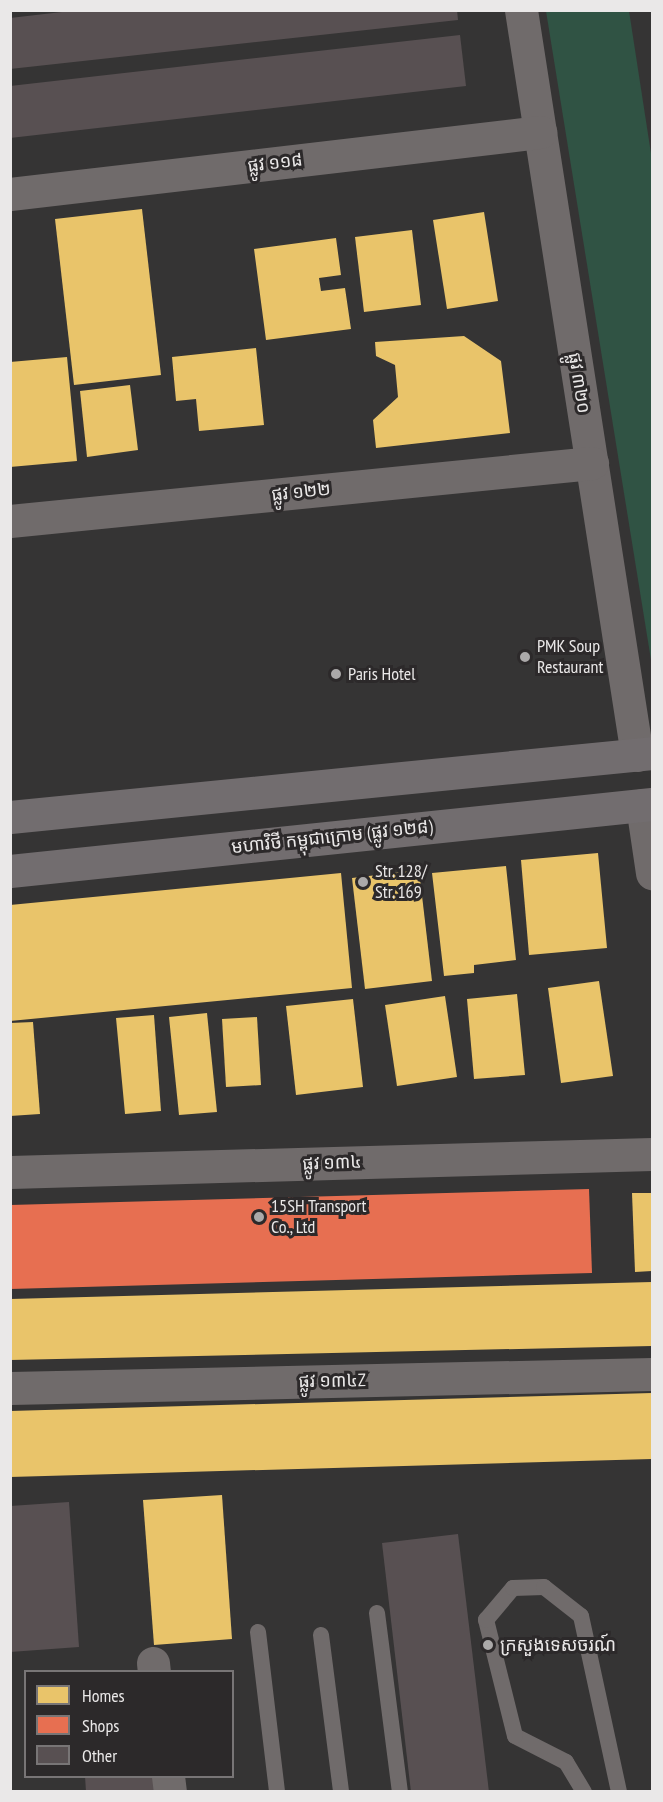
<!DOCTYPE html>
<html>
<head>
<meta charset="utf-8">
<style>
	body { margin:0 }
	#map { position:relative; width:663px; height:1802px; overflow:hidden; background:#353434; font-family:"PT Sans Narrow","Noto Sans Khmer",sans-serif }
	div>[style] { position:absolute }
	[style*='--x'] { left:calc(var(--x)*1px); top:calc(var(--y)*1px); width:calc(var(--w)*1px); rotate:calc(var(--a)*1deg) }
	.green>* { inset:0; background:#305344 }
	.homes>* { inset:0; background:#e9c46a }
	.shops>* { inset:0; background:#e76f51 }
	.building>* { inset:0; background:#585052 }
	.service>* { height:16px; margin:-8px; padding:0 8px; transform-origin:8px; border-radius:8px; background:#706b6b }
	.minor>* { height:33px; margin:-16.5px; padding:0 16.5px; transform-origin:16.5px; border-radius:16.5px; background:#706b6b }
	.secondary>* { height:33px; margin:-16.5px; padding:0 16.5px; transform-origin:16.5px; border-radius:16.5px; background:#726d6f }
	.dots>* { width:16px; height:16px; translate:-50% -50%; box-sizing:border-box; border:3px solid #2c292a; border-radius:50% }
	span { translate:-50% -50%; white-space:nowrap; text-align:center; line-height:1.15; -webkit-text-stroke:6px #2c292a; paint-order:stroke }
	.street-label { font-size:18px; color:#eae8e8 }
	.poi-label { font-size:18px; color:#eae8e8 }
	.left { translate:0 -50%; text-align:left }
	.frame { position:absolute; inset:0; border:12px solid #eae8e8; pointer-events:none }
	.legend { position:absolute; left:24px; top:1670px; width:210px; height:108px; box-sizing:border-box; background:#2c292a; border:2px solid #787576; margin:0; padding:8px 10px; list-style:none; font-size:18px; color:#eae8e8 }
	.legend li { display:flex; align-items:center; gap:12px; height:30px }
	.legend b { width:30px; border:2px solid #787576 }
</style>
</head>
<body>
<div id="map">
	<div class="green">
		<i style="clip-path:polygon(546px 11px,629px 11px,652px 160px,652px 666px)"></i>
	</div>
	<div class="homes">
		<i style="clip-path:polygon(142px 209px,161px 375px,74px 385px,55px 219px)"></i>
		<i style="clip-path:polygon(484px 212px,498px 301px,447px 309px,433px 220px)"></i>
		<i style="clip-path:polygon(412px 230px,421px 305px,364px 312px,355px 237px)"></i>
		<i style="clip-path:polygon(336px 238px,341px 275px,319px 278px,321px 291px,345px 288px,351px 329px,266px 340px,254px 249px)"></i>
		<i style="clip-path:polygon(464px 336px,501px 361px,510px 433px,376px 448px,373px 420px,398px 397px,395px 365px,376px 356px,375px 342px)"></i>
		<i style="clip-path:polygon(256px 348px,264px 425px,199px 431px,196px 399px,176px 401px,172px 357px)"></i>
		<i style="clip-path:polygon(67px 357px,77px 461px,10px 467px,10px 362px)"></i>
		<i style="clip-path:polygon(130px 385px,138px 450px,87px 457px,80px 391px)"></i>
		<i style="clip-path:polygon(598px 853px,607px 948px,529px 955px,521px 860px)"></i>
		<i style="clip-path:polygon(506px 866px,516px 960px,474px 965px,474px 973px,444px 976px,432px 873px)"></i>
		<i style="clip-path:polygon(419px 870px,432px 981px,365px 989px,352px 878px)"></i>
		<i style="clip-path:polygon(341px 873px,352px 988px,10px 1021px,10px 905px)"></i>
		<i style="clip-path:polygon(599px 981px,613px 1076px,561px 1083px,548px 988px)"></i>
		<i style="clip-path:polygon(517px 994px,525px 1075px,474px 1079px,467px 999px)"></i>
		<i style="clip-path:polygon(445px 996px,457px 1077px,397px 1086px,385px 1005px)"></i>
		<i style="clip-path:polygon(353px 999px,363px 1087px,296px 1095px,286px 1006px)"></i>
		<i style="clip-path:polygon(207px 1013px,217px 1112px,179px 1115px,169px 1017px)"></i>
		<i style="clip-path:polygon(154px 1015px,161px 1111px,125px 1114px,116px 1018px)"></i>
		<i style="clip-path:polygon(257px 1017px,261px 1085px,226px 1087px,222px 1019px)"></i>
		<i style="clip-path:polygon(33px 1022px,40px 1114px,10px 1116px,10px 1023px)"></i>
		<i style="clip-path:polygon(632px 1193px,652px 1193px,652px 1271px,635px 1272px)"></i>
		<i style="clip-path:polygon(652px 1282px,652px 1346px,10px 1360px,10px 1299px)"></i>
		<i style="clip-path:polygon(652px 1393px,652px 1459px,10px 1477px,10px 1411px)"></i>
		<i style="clip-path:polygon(222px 1495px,232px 1639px,154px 1645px,143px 1500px)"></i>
	</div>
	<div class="shops">
		<i style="clip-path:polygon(589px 1189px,592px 1273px,10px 1289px,10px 1205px)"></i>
	</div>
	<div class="building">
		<i style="clip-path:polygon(79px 10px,457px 10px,458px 20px,10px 69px,10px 18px)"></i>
		<i style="clip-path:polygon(460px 35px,466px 86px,10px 138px,10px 86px)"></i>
		<i style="clip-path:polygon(69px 1502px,79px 1647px,10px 1652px,10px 1506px)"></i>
		<i style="clip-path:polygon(458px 1534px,489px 1792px,411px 1792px,382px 1543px)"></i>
		<i style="clip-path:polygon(85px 1776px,158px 1776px,159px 1792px,86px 1792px)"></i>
	</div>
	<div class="service">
		<i style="--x:377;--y:1613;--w:180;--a:82.7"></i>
		<i style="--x:258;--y:1632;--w:161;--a:83.2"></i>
		<i style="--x:321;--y:1635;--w:158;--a:82.7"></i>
		<i style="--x:584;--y:1792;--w:35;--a:-121"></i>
		<i style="--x:566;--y:1762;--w:57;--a:-153"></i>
		<i style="--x:515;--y:1736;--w:120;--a:-104"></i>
		<i style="--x:486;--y:1620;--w:42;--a:-49.8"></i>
		<i style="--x:513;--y:1588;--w:31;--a:-2"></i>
		<i style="--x:544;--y:1587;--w:47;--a:38.1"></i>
		<i style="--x:581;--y:1616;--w:180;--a:77.8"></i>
	</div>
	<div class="minor">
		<i style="--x:521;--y:10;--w:754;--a:81.15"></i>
		<i style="--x:10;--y:194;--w:534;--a:-6.67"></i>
		<i style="--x:10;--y:521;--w:585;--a:-5.69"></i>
		<i style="--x:642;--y:805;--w:69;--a:81.6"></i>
		<i style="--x:10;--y:1172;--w:642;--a:-1.61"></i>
		<i style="--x:10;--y:1388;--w:642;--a:-1.25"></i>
		<i style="--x:153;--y:1663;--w:9;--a:84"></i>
		<i style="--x:168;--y:1776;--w:16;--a:83"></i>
	</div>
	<div class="secondary">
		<i style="--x:10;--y:817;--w:645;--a:-5.69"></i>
		<i style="--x:10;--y:871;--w:645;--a:-5.96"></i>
	</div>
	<div class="dots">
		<i style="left:525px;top:657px;background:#aba9a9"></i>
		<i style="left:336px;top:674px;background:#aba9a9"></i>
		<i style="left:363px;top:882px;background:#aba9a9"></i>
		<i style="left:259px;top:1217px;background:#aba9a9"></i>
		<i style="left:488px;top:1645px;background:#aba9a9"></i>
	</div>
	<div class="street-label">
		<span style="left:275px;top:163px;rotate:-7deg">ផ្លូវ ១១៨</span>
		<span style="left:579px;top:383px;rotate:81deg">ផ្លូវ ៣២០</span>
		<span style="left:301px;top:492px;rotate:-6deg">ផ្លូវ ១២២</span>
		<span style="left:332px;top:837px;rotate:-6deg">មហាវិថី កម្ពុជាក្រោម (ផ្លូវ ១២៨)</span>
		<span style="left:332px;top:1163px;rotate:-2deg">ផ្លូវ ១៣៤</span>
		<span style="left:332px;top:1381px;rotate:-1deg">ផ្លូវ ១៣៤Z</span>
	</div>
	<div class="poi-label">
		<span class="left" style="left:537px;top:657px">PMK Soup<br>Restaurant</span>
		<span class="left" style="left:348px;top:674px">Paris Hotel</span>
		<span class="left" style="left:375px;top:882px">Str. 128/<br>Str. 169</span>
		<span class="left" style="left:271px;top:1217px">15SH Transport<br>Co., Ltd</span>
		<span class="left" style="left:500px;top:1645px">ក្រសួងទេសចរណ៍</span>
	</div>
	<div class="frame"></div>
	<ul class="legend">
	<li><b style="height:16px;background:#e9c46a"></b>Homes</li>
	<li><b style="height:16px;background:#e76f51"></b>Shops</li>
	<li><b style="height:16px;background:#585052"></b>Other</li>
	</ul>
</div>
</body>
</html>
